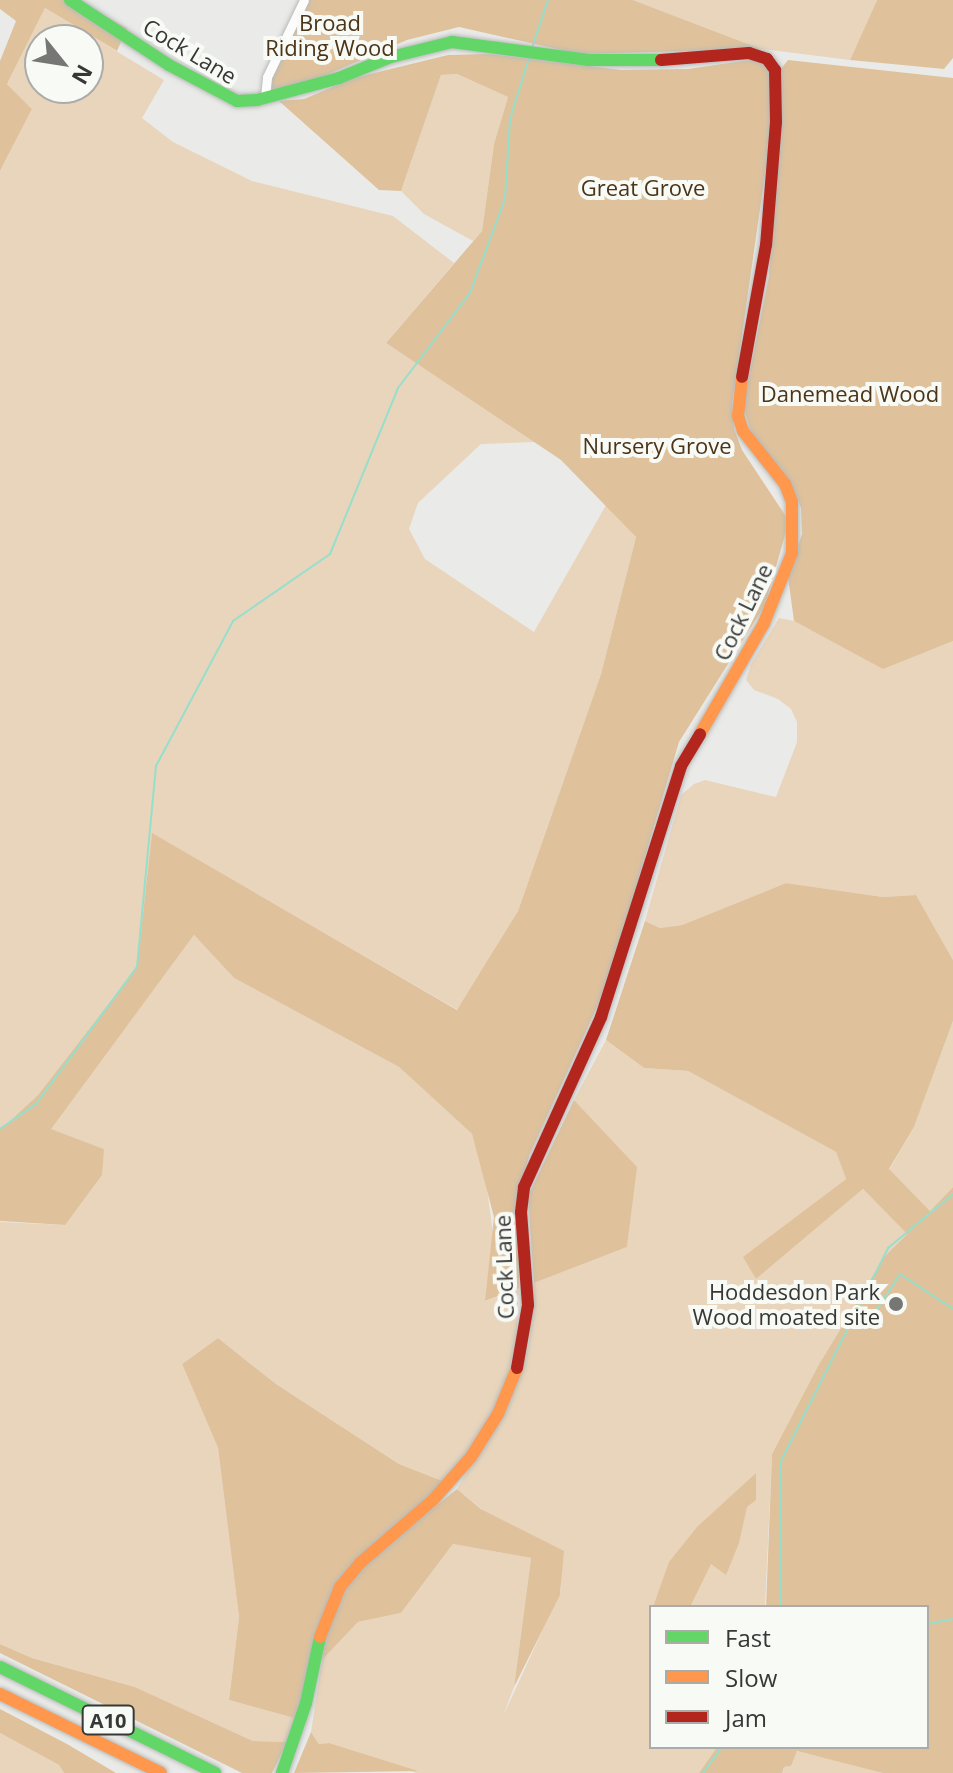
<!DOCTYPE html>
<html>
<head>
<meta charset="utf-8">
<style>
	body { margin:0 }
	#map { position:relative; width:953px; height:1773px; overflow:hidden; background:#eaebe9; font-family:"Open Sans",sans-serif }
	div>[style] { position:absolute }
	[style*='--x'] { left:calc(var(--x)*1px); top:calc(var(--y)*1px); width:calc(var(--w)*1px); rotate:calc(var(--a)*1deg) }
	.green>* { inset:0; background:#e9d5bc }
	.forest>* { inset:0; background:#dfc29c }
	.stream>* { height:2px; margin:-1px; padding:0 1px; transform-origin:1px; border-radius:1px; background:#96dfcb }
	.roads { filter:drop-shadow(0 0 2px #b8bab8) drop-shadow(0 0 2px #b8bab8) }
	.street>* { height:9px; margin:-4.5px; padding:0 4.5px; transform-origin:4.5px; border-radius:4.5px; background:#fcfcfc }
	.fast>* { height:12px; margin:-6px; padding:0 6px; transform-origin:6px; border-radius:6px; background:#63d668 }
	.slow>* { height:12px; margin:-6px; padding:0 6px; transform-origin:6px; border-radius:6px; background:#ff974d }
	.jam>* { height:12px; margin:-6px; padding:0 6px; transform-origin:6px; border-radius:6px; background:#b3261e }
	.dots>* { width:22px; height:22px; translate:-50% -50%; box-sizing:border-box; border:4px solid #f8faf6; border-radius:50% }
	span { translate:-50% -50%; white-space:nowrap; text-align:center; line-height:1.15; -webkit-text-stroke:8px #f8faf6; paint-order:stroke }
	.shield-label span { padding:2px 6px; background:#f8faf6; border:2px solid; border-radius:6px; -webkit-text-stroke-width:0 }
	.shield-label { font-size:20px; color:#373836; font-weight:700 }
	.park-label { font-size:22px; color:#4c3417 }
	.street-label { font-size:22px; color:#373836 }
	.poi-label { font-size:22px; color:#373836 }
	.right { translate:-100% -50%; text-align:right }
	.legend { position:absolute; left:649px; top:1605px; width:280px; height:144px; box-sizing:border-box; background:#f8faf6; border:2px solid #abaca9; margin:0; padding:10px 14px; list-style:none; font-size:24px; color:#373836 }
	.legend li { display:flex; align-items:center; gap:16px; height:40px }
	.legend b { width:40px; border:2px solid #abaca9 }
	.north { position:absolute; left:24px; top:24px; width:80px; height:80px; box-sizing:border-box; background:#f8faf6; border:2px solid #abaca9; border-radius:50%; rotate:120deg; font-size:22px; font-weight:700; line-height:32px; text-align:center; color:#373836 }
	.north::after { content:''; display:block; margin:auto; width:28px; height:36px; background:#767775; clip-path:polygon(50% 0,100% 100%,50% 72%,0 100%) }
</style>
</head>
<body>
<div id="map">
	<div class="green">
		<i style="clip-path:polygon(633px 0,877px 0,850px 60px,761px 49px)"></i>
		<i style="clip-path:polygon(evenodd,45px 8px,164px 80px,142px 118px,173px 142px,252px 181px,393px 216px,454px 263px,386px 343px,535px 442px,481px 444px,418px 503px,409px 529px,425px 559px,534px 632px,606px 505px,636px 537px,601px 674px,518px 911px,458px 1010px,152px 834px,137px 967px,38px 1095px,0 1130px,0 171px,32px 109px,7px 84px,45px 8px,40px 40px,88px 40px,88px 88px,40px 88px,40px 40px)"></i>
		<i style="clip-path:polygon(457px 74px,508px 97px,494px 144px,482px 231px,473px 241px,424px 214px,401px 191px,441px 75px)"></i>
		<i style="clip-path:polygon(779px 618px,794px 621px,883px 668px,953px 641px,953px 960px,916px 895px,883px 897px,786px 883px,682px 925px,660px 928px,645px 921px,681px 795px,694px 784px,705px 780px,776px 797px,797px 742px,797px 722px,791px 709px,778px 699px,754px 690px,746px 680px,751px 664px)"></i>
		<i style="clip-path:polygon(194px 935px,234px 978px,399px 1067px,472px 1134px,485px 1174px,494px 1241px,486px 1301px,519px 1288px,516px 1347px,499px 1401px,466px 1458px,445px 1482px,399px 1464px,276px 1384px,218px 1338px,182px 1364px,218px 1448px,239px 1617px,229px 1700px,298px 1719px,287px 1742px,253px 1741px,135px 1687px,32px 1658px,0 1644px,0 1222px,65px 1225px,104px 1149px,50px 1129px)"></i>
		<i style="clip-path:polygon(953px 1021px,953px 1187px,930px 1211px,889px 1170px,914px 1127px)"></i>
		<i style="clip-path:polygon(606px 1040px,644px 1068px,688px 1071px,836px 1152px,846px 1179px,744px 1257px,756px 1279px,863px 1189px,907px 1234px,884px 1257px,818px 1366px,772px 1454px,765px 1607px,651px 1607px,651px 1747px,717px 1747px,699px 1773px,416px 1773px,329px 1743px,319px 1744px,311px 1732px,322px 1660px,358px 1622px,401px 1613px,453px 1544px,531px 1558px,514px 1687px,503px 1716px,561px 1590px,562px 1551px,483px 1510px,457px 1489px,517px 1386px,529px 1343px,534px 1283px,627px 1247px,636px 1167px,574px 1100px)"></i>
		<i style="clip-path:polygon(0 1733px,59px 1765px,64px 1773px,0 1773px)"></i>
		<i style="clip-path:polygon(796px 1751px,861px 1766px,883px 1773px,782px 1773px,784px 1767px,791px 1766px)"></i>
	</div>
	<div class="forest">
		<i style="clip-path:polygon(0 0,75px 0,127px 28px,117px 51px,45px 8px,7px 84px,32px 109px,0 171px,0 61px,16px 21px,0 9px)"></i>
		<i style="clip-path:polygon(307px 0,633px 0,761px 49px,580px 54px,459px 27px,407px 40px,324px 76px,271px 91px,268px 83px)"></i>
		<i style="clip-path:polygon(877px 0,953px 0,953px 58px,944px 69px,850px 60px)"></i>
		<i style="clip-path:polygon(490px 54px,621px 70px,688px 69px,757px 59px,769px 69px,773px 80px,771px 132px,732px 405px,734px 429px,742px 450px,789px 521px,765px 605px,679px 742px,606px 987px,529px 1156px,514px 1213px,520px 1245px,519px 1288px,485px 1301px,494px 1217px,472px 1134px,399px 1067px,234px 978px,194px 935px,51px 1129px,104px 1149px,102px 1175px,65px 1225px,0 1221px,0 1130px,38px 1095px,137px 967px,152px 833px,457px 1010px,518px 911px,601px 674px,636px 537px,561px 460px,386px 343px,482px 231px,494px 144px,508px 97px,457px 74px,441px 75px,401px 191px,379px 190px,279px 101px,304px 99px,354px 78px,448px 55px)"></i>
		<i style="clip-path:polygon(788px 60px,953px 78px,953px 641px,883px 669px,794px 621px,788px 577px,802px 534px,801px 508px,790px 481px,763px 451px,750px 429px,743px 405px,769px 276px,780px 70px)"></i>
		<i style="clip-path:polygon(786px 883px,883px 897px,916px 895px,953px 960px,953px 1021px,914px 1127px,889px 1169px,930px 1211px,953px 1187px,953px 1773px,883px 1773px,797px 1751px,791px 1766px,784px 1767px,782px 1773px,699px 1773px,717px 1747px,927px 1747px,927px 1607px,766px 1607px,772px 1454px,818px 1366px,884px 1257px,907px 1234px,863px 1189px,756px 1279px,743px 1257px,846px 1179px,836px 1152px,688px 1071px,644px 1068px,606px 1040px,645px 921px,660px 928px,682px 925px)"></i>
		<i style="clip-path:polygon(574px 1100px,637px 1167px,627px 1247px,534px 1283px,528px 1196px)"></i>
		<i style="clip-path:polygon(218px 1338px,276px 1384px,399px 1464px,445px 1482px,335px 1587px,298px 1719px,229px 1700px,239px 1617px,218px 1448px,182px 1364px)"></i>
		<i style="clip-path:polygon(756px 1473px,756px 1500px,747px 1507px,739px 1543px,726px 1575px,711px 1564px,690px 1607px,653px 1607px,669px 1562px,697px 1527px)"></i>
		<i style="clip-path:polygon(457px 1489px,481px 1509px,564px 1551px,560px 1595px,514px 1687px,531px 1558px,453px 1544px,401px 1613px,358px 1622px,322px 1660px,328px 1622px,348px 1583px,375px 1556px)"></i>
		<i style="clip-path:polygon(0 1644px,32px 1658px,135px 1687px,253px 1741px,287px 1742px,272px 1773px,242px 1773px,0 1653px)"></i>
		<i style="clip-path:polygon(0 1709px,67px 1744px,116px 1773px,64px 1773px,59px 1765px,0 1733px)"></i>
		<i style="clip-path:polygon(311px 1732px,319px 1744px,329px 1743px,418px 1771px,294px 1773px)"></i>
	</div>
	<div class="stream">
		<i style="--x:532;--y:48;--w:51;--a:-71.6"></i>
		<i style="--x:0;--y:1129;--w:44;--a:-34.8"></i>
		<i style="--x:36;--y:1104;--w:170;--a:-53.6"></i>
		<i style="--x:137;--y:967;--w:202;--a:-84.6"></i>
		<i style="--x:156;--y:766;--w:164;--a:-62"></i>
		<i style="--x:233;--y:621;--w:118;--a:-34.6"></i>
		<i style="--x:330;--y:554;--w:179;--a:-67.7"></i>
		<i style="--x:398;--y:388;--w:119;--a:-52.8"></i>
		<i style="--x:470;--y:293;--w:100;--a:-69.6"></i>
		<i style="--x:505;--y:199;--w:80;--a:-86.4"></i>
		<i style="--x:510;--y:119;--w:64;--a:-72.7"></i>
		<i style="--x:857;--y:1313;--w:19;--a:-6"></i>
		<i style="--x:876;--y:1311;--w:44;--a:-57"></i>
		<i style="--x:900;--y:1274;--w:64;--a:33.4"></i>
		<i style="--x:780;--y:1607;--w:144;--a:-90"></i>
		<i style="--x:780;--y:1463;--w:241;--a:-63.3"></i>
		<i style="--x:888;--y:1248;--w:85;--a:-39.7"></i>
		<i style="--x:927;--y:1624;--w:26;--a:-11"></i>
		<i style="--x:703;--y:1773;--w:32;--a:-54"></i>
	</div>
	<div class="roads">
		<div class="street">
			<i style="--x:265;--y:97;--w:20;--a:-84"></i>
			<i style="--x:267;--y:77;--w:85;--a:-64.3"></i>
		</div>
		<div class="fast">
			<i style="--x:70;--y:0;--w:118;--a:33.3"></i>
			<i style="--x:169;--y:65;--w:77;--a:27.9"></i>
			<i style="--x:237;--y:101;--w:20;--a:-3"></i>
			<i style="--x:257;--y:100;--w:85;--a:-15"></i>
			<i style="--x:339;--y:78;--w:56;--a:-22"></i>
			<i style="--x:391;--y:57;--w:63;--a:-13.8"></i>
			<i style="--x:452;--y:42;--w:138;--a:7.5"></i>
			<i style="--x:589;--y:60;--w:72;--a:0"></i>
			<i style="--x:0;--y:1667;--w:240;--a:26.2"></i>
			<i style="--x:282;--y:1773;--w:74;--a:-71.1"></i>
			<i style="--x:306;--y:1703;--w:67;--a:-78"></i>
		</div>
		<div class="slow">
			<i style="--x:700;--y:734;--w:128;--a:-60"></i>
			<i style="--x:764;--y:623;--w:75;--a:-68.2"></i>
			<i style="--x:792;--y:553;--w:51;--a:-90"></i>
			<i style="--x:792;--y:502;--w:19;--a:-111"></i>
			<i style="--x:785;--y:484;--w:68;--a:-128.4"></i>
			<i style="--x:743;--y:431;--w:16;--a:-108"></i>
			<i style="--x:738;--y:416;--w:39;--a:-84"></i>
			<i style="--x:320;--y:1637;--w:54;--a:-68.2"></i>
			<i style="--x:340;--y:1587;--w:31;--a:-50"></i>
			<i style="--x:360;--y:1563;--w:96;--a:-40.8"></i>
			<i style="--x:433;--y:1500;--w:57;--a:-48.5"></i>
			<i style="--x:471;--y:1457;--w:51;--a:-57.9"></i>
			<i style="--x:498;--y:1414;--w:50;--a:-67.6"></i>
			<i style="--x:0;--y:1694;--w:179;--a:26.1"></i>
		</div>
		<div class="jam">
			<i style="--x:661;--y:60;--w:88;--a:-4.5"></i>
			<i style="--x:749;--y:53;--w:19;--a:18"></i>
			<i style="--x:767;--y:59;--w:14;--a:54"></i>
			<i style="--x:775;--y:70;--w:52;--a:88.9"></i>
			<i style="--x:776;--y:122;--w:123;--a:94.6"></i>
			<i style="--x:766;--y:245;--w:134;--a:100.3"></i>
			<i style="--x:517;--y:1368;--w:64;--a:-80.1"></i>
			<i style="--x:528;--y:1305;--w:93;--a:-94.3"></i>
			<i style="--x:521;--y:1212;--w:25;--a:-83"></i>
			<i style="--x:524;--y:1187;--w:187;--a:-65.6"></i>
			<i style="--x:601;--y:1017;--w:263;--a:-72.3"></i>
			<i style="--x:681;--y:766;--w:37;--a:-59"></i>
		</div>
	</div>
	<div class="dots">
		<i style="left:896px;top:1304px;background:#767775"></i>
	</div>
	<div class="shield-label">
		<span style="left:108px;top:1720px">A10</span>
	</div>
	<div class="park-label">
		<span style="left:330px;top:35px">Broad<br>Riding Wood</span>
		<span style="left:643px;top:188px">Great Grove</span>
		<span style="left:850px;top:394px">Danemead Wood</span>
		<span style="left:657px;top:446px">Nursery Grove</span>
	</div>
	<div class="street-label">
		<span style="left:190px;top:51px;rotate:31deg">Cock Lane</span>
		<span style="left:743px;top:612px;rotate:-64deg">Cock Lane</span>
		<span style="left:504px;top:1267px;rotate:-92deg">Cock Lane</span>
	</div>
	<div class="poi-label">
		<span class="right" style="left:880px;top:1304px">Hoddesdon Park<br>Wood moated site</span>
	</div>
	<ul class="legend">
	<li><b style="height:10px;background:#63d668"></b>Fast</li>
	<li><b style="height:10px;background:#ff974d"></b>Slow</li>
	<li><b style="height:10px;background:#b3261e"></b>Jam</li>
	</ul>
	<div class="north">N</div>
</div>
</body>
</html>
